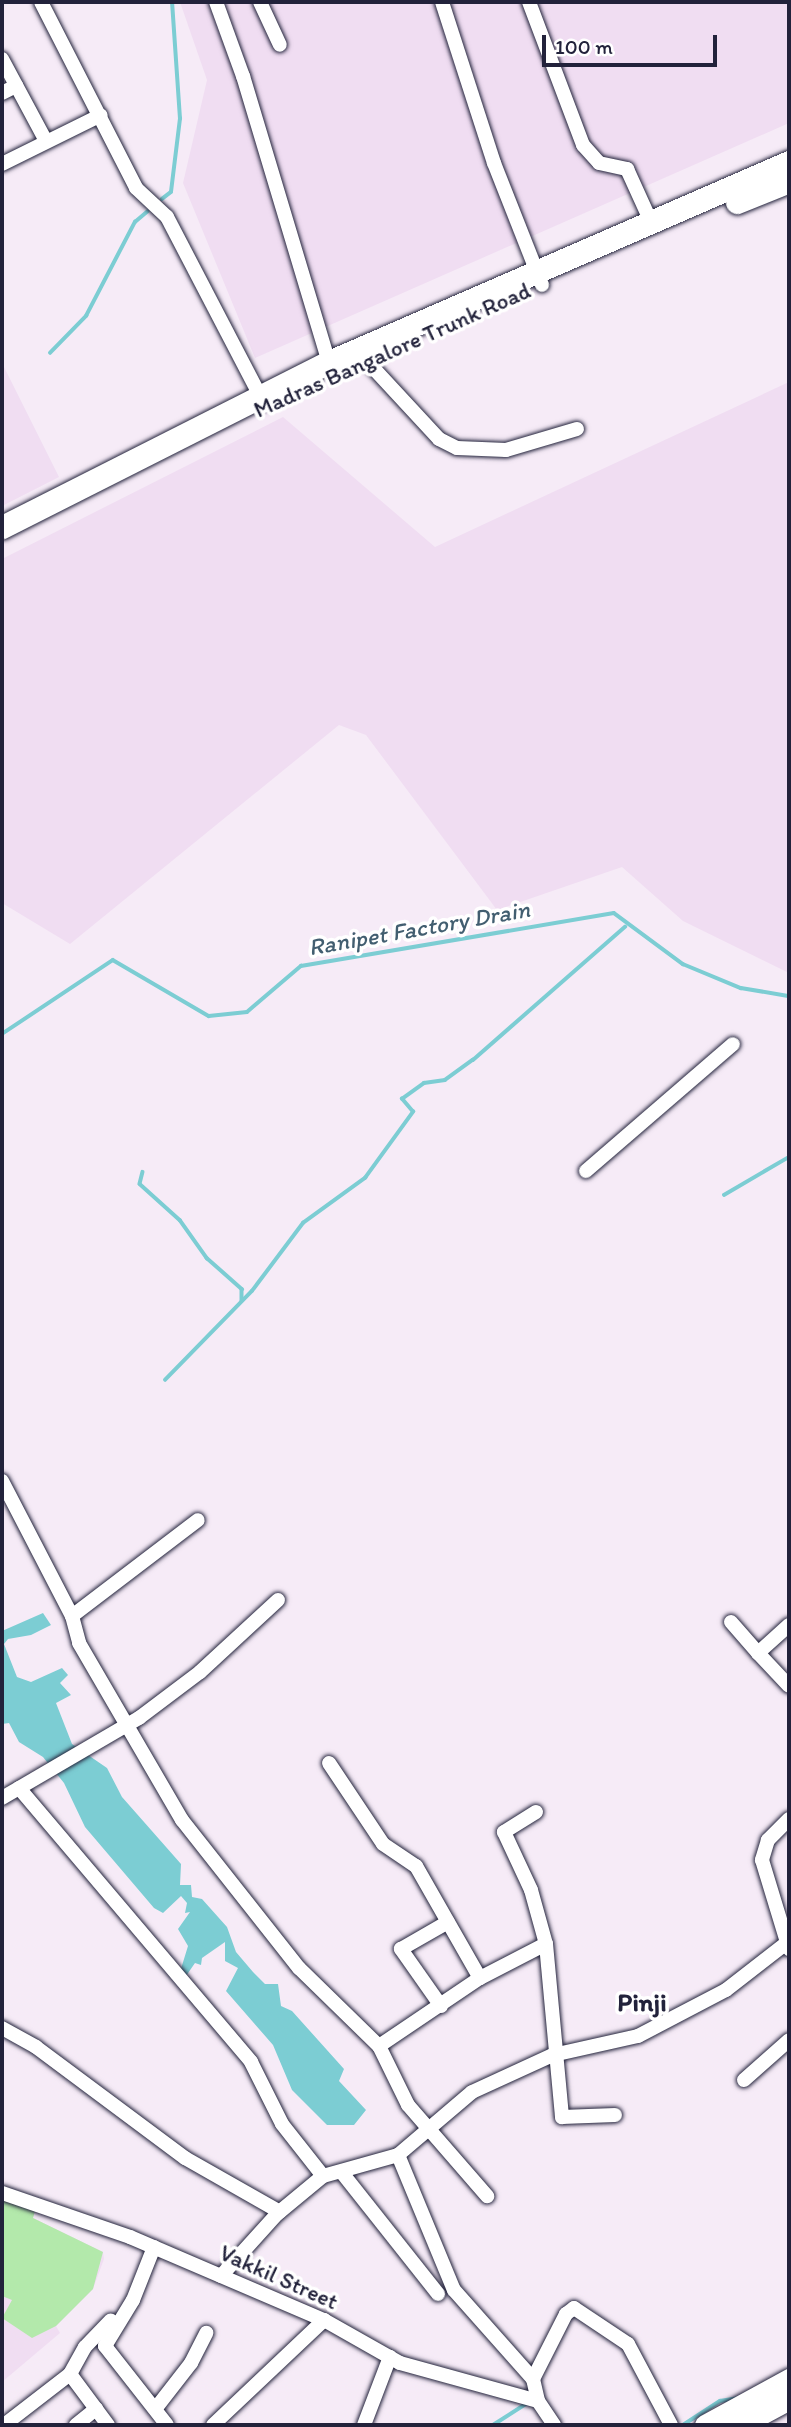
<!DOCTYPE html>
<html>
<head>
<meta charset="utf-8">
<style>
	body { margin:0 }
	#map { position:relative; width:791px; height:2427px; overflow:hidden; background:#f6ebf7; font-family:Itim,sans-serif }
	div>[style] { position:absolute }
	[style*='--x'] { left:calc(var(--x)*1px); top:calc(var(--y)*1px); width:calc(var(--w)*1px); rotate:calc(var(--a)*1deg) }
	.built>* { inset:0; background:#f0ddf2 }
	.green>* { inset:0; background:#b3e9ab }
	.water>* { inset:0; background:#7ccdd3 }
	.stream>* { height:3.5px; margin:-1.75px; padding:0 1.75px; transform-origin:1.75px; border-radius:1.75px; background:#7ccdd3 }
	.roads { filter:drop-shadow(0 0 2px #22223b) drop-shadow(0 0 2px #22223b) }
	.minor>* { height:14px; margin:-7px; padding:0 7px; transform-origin:7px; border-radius:7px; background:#fff }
	.primary>* { height:21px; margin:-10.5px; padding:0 10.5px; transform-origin:10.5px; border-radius:10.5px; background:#fff }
	.trunk>* { height:23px; margin:-11.5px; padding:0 11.5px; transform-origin:11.5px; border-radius:11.5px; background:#fff }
	span { translate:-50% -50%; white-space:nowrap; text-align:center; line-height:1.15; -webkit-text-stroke:7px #fff; paint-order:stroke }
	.street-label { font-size:23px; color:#22223b }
	.water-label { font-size:24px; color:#425e70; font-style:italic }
	.quarter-label { font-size:26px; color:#22223b; font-weight:700 }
	.frame { position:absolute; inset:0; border:4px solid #22223b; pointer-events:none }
	.scale { position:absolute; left:542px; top:35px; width:175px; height:32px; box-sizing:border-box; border:4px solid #22223b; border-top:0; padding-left:9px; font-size:21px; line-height:24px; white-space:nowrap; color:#22223b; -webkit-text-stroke:5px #fff; paint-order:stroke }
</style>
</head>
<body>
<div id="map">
	<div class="built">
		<i style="clip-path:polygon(180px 2px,789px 2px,789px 123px,255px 358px,183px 183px,207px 80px)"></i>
		<i style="clip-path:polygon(2px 363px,59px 477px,2px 506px)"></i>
		<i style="clip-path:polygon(789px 382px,789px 973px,683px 921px,622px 867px,497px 910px,366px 735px,339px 725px,70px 944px,2px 903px,2px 559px,283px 417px,435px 547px)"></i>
		<i style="clip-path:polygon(2px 2197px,35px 2211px,33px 2218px,103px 2252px,104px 2259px,93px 2289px,56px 2326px,60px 2333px,2px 2382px)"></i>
	</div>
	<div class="green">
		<i style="clip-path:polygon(2px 2197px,35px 2211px,33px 2218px,103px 2252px,93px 2289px,56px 2326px,32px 2338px,2px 2318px,12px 2300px,2px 2296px)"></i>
	</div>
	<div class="water">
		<i style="clip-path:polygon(43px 1613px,51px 1625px,31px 1635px,8px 1639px,4px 1644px,17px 1677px,31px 1682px,62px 1668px,68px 1675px,60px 1683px,71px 1695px,56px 1703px,72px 1744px,107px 1768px,122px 1797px,181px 1864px,180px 1885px,191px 1885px,192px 1897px,202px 1899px,227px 1927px,236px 1952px,253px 1972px,265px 1984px,278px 1984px,281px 2006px,292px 2011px,344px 2069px,339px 2081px,366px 2110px,354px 2125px,327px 2125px,292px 2090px,273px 2045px,226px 1991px,238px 1968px,225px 1961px,225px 1942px,202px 1958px,201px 1965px,195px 1963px,186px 1976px,180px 1972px,188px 1946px,178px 1929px,190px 1912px,185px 1913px,187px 1903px,181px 1896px,163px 1913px,154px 1908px,85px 1827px,64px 1783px,43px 1757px,19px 1742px,9px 1723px,2px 1724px,2px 1631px)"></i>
	</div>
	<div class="stream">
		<i style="--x:162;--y:199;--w:11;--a:-38"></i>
		<i style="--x:171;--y:192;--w:74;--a:-83"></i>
		<i style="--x:180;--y:119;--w:117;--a:-93.9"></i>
		<i style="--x:50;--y:353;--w:52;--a:-45.8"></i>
		<i style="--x:86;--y:316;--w:106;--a:-62.5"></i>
		<i style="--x:135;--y:222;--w:16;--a:-40"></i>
		<i style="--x:2;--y:1034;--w:133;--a:-33.7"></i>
		<i style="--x:113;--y:960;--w:111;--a:30.3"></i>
		<i style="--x:209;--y:1016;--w:38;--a:-6"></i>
		<i style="--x:247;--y:1012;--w:71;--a:-40.4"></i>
		<i style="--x:301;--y:966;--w:317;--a:-9.6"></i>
		<i style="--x:614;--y:913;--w:86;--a:36.5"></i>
		<i style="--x:683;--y:964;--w:63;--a:22.5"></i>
		<i style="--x:741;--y:988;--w:49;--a:9.5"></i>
		<i style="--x:143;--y:1172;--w:12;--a:104"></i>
		<i style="--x:140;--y:1184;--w:54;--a:42"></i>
		<i style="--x:180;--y:1220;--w:47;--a:54.6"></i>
		<i style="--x:207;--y:1258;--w:47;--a:41.5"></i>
		<i style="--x:242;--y:1289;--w:11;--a:90"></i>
		<i style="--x:724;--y:1195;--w:75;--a:-30.3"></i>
		<i style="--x:165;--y:1380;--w:124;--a:-45.7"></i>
		<i style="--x:252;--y:1291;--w:85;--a:-53.1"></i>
		<i style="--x:303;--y:1223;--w:77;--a:-36"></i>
		<i style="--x:365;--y:1178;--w:82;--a:-54"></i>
		<i style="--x:413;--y:1112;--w:17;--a:-130"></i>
		<i style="--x:402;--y:1099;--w:27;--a:-36"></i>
		<i style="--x:424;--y:1083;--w:21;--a:-8"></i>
		<i style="--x:445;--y:1080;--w:34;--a:-36"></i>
		<i style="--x:473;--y:1060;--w:202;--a:-41.2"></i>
		<i style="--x:493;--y:2425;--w:43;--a:-32.6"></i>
		<i style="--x:683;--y:2425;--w:44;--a:-33"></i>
		<i style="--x:720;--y:2401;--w:19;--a:-9"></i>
	</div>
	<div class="roads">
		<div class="minor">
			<i style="--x:41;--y:2;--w:209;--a:62.9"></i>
			<i style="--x:136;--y:188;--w:42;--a:43.1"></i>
			<i style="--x:167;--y:217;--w:210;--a:62.5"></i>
			<i style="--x:216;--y:2;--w:79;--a:70"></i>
			<i style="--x:243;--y:76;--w:299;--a:73.3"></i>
			<i style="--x:260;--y:2;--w:47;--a:65.1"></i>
			<i style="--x:442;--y:2;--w:169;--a:72.1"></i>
			<i style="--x:494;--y:163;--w:131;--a:68.5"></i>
			<i style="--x:529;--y:2;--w:153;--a:69.3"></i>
			<i style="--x:583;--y:145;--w:24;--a:48"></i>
			<i style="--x:599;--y:163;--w:29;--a:12"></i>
			<i style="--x:627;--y:169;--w:60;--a:65.6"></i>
			<i style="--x:2;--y:59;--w:93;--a:61.8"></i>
			<i style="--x:2;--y:93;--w:16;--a:-27"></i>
			<i style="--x:2;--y:164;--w:110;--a:-26.3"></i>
			<i style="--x:362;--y:348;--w:11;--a:75"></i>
			<i style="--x:365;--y:359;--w:109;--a:47.2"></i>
			<i style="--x:439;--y:439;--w:20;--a:27"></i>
			<i style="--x:457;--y:448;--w:49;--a:2.3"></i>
			<i style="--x:506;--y:450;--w:74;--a:-16.5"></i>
			<i style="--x:586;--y:1171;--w:194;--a:-40.8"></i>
			<i style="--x:2;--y:1481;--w:152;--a:62.6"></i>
			<i style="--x:72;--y:1616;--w:28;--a:75"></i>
			<i style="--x:79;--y:1643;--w:205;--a:59.8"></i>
			<i style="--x:182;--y:1820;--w:189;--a:51.7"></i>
			<i style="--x:299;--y:1968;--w:112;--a:44.3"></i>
			<i style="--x:379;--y:2046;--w:66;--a:63.8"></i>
			<i style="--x:408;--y:2105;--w:121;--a:49"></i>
			<i style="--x:72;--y:1616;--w:158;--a:-37.3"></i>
			<i style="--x:731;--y:1622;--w:41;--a:48.9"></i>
			<i style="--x:789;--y:1625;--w:42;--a:137.9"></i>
			<i style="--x:758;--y:1653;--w:45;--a:46.8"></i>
			<i style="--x:329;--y:1763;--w:97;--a:56.3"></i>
			<i style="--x:383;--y:1844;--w:40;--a:34"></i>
			<i style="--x:416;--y:1866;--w:129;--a:60.3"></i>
			<i style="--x:19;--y:1788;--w:359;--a:49.7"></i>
			<i style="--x:251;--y:2062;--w:69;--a:63.4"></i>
			<i style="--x:282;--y:2124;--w:66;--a:51.7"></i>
			<i style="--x:2;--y:1798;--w:159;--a:-30.3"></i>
			<i style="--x:139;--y:1718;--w:76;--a:-37"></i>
			<i style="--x:200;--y:1672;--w:106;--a:-42.7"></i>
			<i style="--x:536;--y:1812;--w:38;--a:148"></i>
			<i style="--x:504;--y:1832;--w:64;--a:65"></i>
			<i style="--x:531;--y:1890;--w:56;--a:74.5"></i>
			<i style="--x:546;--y:1944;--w:174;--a:84.7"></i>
			<i style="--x:562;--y:2117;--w:53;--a:-2.2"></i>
			<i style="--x:789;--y:1819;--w:30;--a:135"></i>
			<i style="--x:768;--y:1840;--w:21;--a:107"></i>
			<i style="--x:762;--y:1860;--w:93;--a:73.1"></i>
			<i style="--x:441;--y:2006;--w:70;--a:-125.1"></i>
			<i style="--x:401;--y:1949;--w:54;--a:-29.9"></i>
			<i style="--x:2;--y:2028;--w:39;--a:29"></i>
			<i style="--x:36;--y:2047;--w:186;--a:36.7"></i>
			<i style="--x:185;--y:2158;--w:109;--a:29.6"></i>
			<i style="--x:379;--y:2046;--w:122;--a:-34"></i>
			<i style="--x:480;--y:1978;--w:74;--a:-27.3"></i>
			<i style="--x:744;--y:2080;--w:60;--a:-41.6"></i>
			<i style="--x:398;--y:2155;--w:146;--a:67.5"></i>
			<i style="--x:454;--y:2290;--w:119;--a:48.4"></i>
			<i style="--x:533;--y:2379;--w:23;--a:77"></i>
			<i style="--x:538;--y:2401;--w:29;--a:56"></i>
			<i style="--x:343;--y:2174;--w:153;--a:51.6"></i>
			<i style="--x:2;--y:2193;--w:135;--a:19"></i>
			<i style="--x:130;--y:2237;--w:211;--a:23.2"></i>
			<i style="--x:324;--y:2320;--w:87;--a:29.5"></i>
			<i style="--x:400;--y:2363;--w:143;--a:15.4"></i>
			<i style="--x:154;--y:2247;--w:57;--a:111.6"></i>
			<i style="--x:133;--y:2300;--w:54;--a:121.3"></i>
			<i style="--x:105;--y:2346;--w:100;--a:51.9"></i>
			<i style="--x:221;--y:2276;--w:84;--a:-47.9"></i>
			<i style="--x:277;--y:2214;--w:60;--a:-39.6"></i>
			<i style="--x:323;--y:2176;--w:78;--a:-15.6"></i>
			<i style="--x:398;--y:2155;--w:97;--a:-40.4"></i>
			<i style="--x:472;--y:2092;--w:89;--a:-24.6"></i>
			<i style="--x:553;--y:2055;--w:87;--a:-12.6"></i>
			<i style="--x:638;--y:2036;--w:99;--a:-27.6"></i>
			<i style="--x:726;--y:1990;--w:75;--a:-37.9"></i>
			<i style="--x:70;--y:2374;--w:64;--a:53.3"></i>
			<i style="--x:533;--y:2379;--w:73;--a:-63.1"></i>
			<i style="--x:566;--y:2314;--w:10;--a:-37"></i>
			<i style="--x:574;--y:2308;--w:65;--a:33.7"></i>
			<i style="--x:628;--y:2344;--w:92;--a:62"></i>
			<i style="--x:156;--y:2408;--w:57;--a:-52.1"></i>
			<i style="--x:191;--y:2363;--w:34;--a:-63"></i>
			<i style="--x:4;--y:2425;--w:83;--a:-37.7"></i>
			<i style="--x:70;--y:2374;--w:31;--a:-61"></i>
			<i style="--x:85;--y:2347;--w:37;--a:-46"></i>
			<i style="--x:76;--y:2425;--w:26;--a:-39"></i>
			<i style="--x:213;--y:2425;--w:153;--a:-43.4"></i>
			<i style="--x:364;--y:2425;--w:73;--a:-69.1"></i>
		</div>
		<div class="primary">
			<i style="--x:705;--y:2425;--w:96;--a:-28.7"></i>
		</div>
		<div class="trunk">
			<i style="--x:737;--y:202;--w:56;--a:-22"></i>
			<i style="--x:2;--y:527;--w:366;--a:-26.8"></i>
			<i style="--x:329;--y:362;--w:502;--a:-23.5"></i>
			<i style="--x:739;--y:2425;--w:57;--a:-28.4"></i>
		</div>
	</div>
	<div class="street-label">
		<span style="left:392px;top:350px;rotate:-24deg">Madras Bangalore Trunk Road</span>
		<span style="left:279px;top:2277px;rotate:24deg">Vakkil Street</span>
	</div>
	<div class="water-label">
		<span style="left:419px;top:928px;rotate:-10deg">Ranipet Factory Drain</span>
	</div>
	<div class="quarter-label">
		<span style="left:642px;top:2003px">Pinji</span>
	</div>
	<div class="frame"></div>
	<div class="scale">100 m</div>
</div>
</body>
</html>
